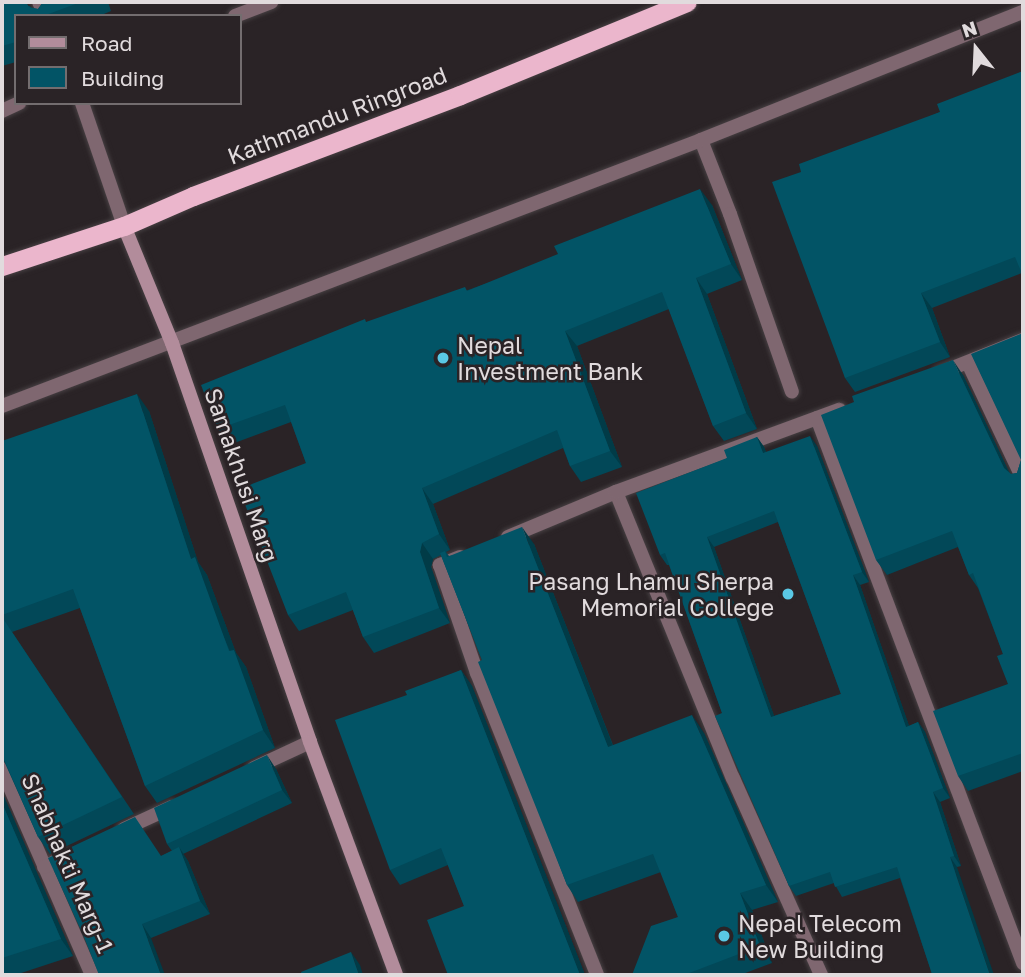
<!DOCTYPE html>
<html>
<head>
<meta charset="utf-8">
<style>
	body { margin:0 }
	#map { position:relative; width:1025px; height:977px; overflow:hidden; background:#2a2326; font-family:"Golos Text",sans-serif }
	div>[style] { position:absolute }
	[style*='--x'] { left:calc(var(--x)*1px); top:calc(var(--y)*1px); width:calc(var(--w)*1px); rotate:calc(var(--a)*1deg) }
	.roads { filter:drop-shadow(0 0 2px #474043) drop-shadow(0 0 2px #474043) }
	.minor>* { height:14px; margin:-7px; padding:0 7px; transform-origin:7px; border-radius:7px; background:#7f6770 }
	.secondary>* { height:14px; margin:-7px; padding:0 7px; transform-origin:7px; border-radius:7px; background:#b28c9b }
	.trunk>* { height:19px; margin:-9.5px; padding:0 9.5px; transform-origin:9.5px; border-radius:9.5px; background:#ebb6cc }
	.wall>* { inset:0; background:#024858 }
	.shaded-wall>* { inset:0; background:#013b47 }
	.building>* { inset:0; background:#025466 }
	.dots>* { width:19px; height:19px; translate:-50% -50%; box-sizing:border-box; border:4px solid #2a2326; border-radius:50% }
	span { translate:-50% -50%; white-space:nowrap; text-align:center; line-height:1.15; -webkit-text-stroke:5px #2a2326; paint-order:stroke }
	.street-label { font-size:23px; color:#e1dbdd }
	.poi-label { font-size:23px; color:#e1dbdd }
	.left { translate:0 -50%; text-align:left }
	.right { translate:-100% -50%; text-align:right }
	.frame { position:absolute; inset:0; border:4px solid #e1dbdd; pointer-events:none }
	.legend { position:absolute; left:14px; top:14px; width:228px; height:91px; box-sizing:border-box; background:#2a2326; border:2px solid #736d6f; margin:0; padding:9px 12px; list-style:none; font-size:21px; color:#e1dbdd }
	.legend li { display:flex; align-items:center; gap:14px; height:35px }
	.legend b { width:35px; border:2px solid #736d6f }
	.north { position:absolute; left:941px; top:14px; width:70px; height:70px; -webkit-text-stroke:5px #2a2326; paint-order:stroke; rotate:342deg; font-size:19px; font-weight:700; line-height:28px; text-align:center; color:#e1dbdd }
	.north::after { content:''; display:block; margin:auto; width:24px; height:32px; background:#e1dbdd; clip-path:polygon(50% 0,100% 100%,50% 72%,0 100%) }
</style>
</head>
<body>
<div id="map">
	<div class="roads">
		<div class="minor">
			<i style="--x:39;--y:2;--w:16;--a:63"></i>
			<i style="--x:235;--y:16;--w:39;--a:-21"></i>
			<i style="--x:82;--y:103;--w:130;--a:71.1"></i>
			<i style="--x:2;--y:111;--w:19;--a:-25"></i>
			<i style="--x:701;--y:140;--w:79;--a:68.6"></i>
			<i style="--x:730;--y:214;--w:188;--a:70.8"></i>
			<i style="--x:968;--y:363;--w:128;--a:64.6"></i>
			<i style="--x:940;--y:373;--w:89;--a:-21.7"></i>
			<i style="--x:2;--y:406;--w:748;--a:-20.83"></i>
			<i style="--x:701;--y:140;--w:347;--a:-21.7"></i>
			<i style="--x:817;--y:418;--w:583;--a:69.29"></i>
			<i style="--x:616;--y:492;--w:309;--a:67.8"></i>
			<i style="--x:733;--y:778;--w:216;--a:65.9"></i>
			<i style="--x:508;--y:537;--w:117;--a:-22.6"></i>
			<i style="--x:616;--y:492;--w:238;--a:-20.2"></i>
			<i style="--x:460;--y:557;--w:22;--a:158"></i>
			<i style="--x:440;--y:565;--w:114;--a:71.1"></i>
			<i style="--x:477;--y:673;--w:325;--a:68.3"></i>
			<i style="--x:254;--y:768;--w:62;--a:-24.9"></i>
			<i style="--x:2;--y:769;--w:225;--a:66.4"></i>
			<i style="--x:124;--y:829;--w:53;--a:-24.6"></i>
			<i style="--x:44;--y:867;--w:26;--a:-25"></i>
		</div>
		<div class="secondary">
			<i style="--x:124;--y:226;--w:126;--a:67.7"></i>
			<i style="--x:172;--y:343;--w:422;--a:70.9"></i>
			<i style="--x:310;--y:742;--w:248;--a:69.7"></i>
		</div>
		<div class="trunk">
			<i style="--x:2;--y:266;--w:128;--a:-18.2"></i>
			<i style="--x:124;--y:226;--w:75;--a:-23.5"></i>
			<i style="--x:193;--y:196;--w:285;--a:-20.7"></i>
			<i style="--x:460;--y:95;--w:245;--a:-22.3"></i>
		</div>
	</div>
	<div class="wall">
		<i style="clip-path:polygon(2px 2px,30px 6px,31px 8px,38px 9px,43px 2px,108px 2px,111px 11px,99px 16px,16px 16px,16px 62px,2px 66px)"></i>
		<i style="clip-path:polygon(1023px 71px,1022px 273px,932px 308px,950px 357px,855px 392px,845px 378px,801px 172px,940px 112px)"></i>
		<i style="clip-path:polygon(712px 205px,742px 280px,707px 294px,757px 429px,724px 441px,713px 426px,669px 309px,577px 346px,622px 467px,581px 482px,570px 466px,563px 448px,433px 504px,450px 550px,446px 552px,449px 556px,534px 544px,613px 745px,704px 733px,778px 902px,752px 910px,772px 963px,740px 975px,632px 975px,678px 917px,661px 872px,578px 902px,567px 885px,482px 660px,441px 555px,433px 559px,431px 567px,450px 623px,374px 653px,363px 637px,353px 610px,299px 631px,288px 615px,306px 463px,291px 422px,229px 445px,218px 429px,367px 322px,468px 290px)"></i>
		<i style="clip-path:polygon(1023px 333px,1023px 771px,968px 791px,958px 776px,1008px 684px,1003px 654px,978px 588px,969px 575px,958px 547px,887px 575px,876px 560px,963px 375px,1009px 472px,1011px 474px,1017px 473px,1021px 460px)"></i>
		<i style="clip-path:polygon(149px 411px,198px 562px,207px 575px,236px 653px,246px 667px,275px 748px,157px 803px,145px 786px,80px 608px,12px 632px,134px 814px,50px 854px,38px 837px,4px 761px,2px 760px,2px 441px)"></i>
		<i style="clip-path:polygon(evenodd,757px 437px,764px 447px,766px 452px,817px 446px,869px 582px,860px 585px,909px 726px,918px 722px,925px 732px,950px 798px,940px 802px,961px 866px,957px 867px,932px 974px,900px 878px,842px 897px,834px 883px,796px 896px,789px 886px,722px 713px,669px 565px,667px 565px,660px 555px,727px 458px,757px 437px,778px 522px,841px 694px,774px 716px,714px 547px,778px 522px)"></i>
		<i style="clip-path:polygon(461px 670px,472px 686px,585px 975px,448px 975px,464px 906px,448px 865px,400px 885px,390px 870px,407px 695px)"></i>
		<i style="clip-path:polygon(276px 769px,292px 803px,183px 854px,188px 861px,210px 914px,151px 938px,99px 975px,161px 856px,172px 851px,167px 844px)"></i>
		<i style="clip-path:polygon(2px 792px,73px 956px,15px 975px,2px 975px)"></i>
	</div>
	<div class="shaded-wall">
		<i style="clip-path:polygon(700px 189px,712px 205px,742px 280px,731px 264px)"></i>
		<i style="clip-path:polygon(696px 278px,707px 294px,757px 429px,746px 413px)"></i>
		<i style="clip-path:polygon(921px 293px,932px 308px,950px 357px,940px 342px)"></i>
		<i style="clip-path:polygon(565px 331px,577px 346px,622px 467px,610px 451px)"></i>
		<i style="clip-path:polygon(953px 360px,963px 375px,1014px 483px,1004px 468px)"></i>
		<i style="clip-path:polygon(137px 394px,149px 411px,198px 562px,207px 575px,236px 653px,246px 667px,275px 748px,263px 730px,191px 559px)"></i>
		<i style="clip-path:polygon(810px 436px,817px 446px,869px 582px,862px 572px)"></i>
		<i style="clip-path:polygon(757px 437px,764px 447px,770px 463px,763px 453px)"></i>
		<i style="clip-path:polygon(422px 488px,433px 504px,450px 550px,439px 534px)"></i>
		<i style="clip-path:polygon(522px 527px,534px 544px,620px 764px,608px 747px)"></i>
		<i style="clip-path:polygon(707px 537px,714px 547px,778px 727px,771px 717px)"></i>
		<i style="clip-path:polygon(422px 543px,433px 559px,431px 567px,450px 623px,439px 608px,420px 552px)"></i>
		<i style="clip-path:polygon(853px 575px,860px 585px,913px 737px,906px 727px)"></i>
		<i style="clip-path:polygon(461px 670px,472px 686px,585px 975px,580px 975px)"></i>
		<i style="clip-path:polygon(692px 715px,704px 733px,778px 902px,766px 885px)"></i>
		<i style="clip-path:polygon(918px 722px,925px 732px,950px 798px,943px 788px)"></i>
		<i style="clip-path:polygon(267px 755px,276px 769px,292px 803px,282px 790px)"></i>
		<i style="clip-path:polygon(2px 792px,73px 956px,61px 939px,2px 803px)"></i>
		<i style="clip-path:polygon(933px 792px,940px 802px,961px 866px,954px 856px)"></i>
		<i style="clip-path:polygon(179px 847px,188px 861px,210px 914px,200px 901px)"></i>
		<i style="clip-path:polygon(950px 857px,957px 867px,994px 975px,990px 975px)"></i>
		<i style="clip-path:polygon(740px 893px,752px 910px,772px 963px,760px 946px)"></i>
		<i style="clip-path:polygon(142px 924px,151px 938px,165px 975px,161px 975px)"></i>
		<i style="clip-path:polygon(351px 952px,360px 965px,363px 975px,359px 975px)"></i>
	</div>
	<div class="building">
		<i style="clip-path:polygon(2px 2px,26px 2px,29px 7px,38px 9px,43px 2px,81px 2px,43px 16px,16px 16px,16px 26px,14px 27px,16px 35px,16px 42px,2px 46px)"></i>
		<i style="clip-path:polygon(1023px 71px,1023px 276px,1015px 257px,921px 293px,940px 342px,845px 378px,772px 182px,801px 172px,799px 164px,940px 112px,937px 104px)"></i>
		<i style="clip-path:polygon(700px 189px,731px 264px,696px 278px,746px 413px,713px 426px,662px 292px,565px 331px,610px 451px,570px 466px,557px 430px,422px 488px,439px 534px,422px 543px,420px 552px,439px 608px,363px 637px,346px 592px,288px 615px,239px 489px,306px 463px,285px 405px,218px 429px,201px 385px,365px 319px,366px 322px,465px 287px,467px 291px,558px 254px,554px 246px)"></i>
		<i style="clip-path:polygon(1023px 333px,1023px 753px,958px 776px,933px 711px,1008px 684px,997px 656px,1003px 654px,973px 573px,969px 575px,952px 531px,876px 560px,821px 415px,854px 402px,852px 396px,953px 360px,1004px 468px,1011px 474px,1017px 473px,1021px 460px,971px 354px)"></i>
		<i style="clip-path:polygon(137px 394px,191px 559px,195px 557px,229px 651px,234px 650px,263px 730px,145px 786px,73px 589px,2px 615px,2px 441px)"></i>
		<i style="clip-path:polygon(evenodd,810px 436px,862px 572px,853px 575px,906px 727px,918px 722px,943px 788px,933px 792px,954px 856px,950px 857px,990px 975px,930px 975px,932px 974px,897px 867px,835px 887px,830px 872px,789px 886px,715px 716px,722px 713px,665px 553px,660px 555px,636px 493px,727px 458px,724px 450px,757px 437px,763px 453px,810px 436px,774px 511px,841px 694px,771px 717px,707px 537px,774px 511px)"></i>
		<i style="clip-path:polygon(522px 527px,608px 747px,692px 715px,766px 885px,740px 893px,760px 946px,684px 975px,632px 975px,651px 926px,678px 917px,653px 854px,567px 885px,478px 662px,482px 660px,440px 553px,445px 551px,447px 557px)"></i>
		<i style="clip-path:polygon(2px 617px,122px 797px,38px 837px,2px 755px)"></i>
		<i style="clip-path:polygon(461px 670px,580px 975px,448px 975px,427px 920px,464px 906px,441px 848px,390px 870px,335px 720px,407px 695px,405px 691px)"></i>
		<i style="clip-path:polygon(267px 755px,282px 790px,167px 844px,154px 808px)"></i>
		<i style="clip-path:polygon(2px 803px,61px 939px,2px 958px)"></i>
		<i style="clip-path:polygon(135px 817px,161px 856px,179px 847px,200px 901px,142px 924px,161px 975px,99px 975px,84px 937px,48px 858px)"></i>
		<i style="clip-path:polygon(351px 952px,359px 975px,302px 975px,301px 972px)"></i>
	</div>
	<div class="dots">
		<i style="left:443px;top:358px;background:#5ac8e5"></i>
		<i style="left:788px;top:594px;background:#5ac8e5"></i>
		<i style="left:724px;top:936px;background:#5ac8e5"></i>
	</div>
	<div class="street-label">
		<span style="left:337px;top:115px;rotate:-21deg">Kathmandu Ringroad</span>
		<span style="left:242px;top:475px;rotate:71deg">Samakhusi Marg</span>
		<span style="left:68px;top:863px;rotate:66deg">Shabhakti Marg-1</span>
	</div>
	<div class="poi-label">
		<span class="left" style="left:457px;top:358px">Nepal<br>Investment Bank</span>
		<span class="right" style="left:774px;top:594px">Pasang Lhamu Sherpa<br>Memorial College</span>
		<span class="left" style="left:738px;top:936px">Nepal Telecom<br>New Building</span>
	</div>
	<div class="frame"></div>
	<ul class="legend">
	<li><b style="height:9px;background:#b28c9b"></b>Road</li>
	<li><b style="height:19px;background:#025466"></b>Building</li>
	</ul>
	<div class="north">N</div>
</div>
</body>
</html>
